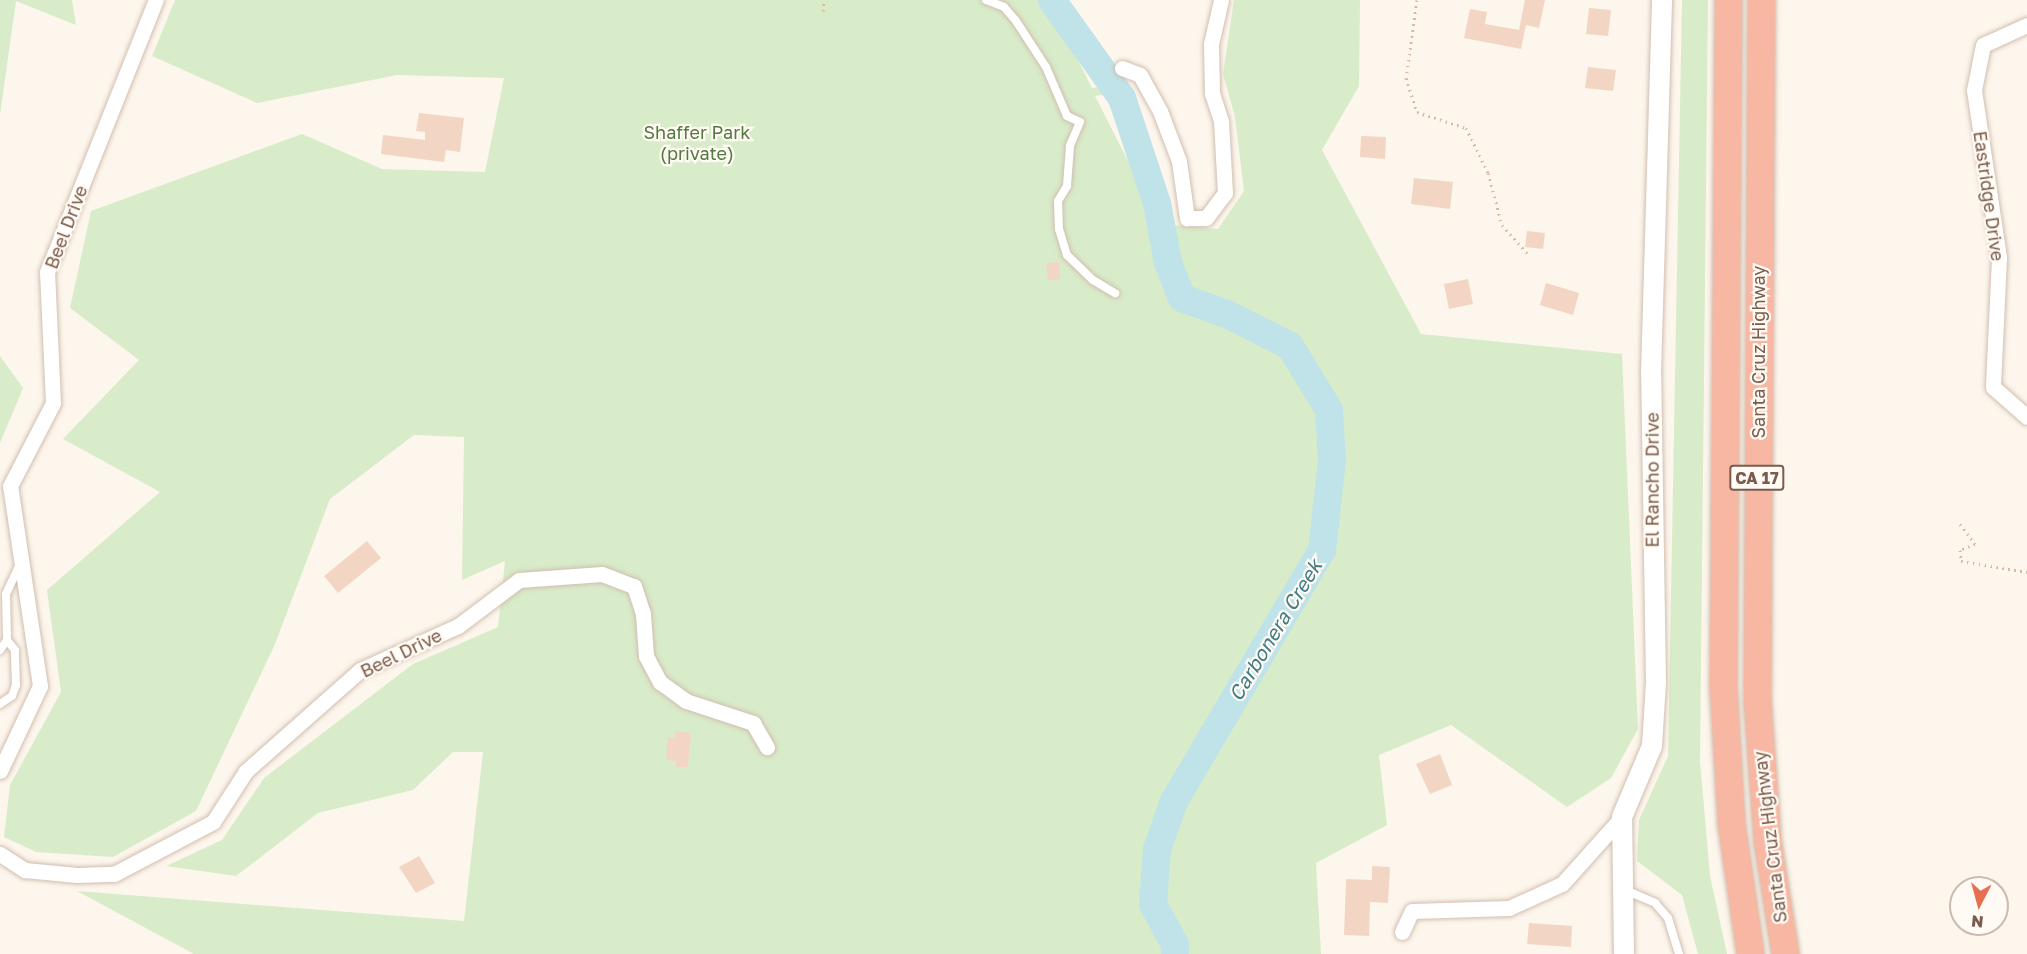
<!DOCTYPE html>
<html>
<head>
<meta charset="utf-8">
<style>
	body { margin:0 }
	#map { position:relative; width:2027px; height:954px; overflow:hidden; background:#fdf6ec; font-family:"Golos Text",sans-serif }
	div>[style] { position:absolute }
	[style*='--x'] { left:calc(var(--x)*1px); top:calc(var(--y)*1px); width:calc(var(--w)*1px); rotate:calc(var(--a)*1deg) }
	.green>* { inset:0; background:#d8ecc9 }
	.river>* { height:28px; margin:-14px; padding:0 14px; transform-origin:14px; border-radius:14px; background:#bfe3e8 }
	.building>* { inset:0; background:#f3d5c3 }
	.path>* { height:3px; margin-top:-1.5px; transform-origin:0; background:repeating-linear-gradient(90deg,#d9b8a5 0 1.5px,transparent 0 6px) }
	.roads { filter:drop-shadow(0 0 2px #d1beb0) drop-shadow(0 0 2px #d1beb0) }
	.service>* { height:8px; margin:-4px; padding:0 4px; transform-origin:4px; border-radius:4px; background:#fff }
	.minor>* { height:15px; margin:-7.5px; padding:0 7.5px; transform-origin:7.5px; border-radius:7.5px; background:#fff }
	.tertiary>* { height:20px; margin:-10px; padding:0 10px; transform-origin:10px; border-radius:10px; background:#fff }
	.motorway>* { height:27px; margin:-13.5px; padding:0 13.5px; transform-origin:13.5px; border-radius:13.5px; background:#f7b7a3 }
	span { translate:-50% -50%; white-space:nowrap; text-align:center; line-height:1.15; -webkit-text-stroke:4.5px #fffaf3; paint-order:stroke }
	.shield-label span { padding:2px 4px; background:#fffaf3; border:2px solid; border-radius:4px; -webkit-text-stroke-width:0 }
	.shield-label { font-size:16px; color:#7a5c4d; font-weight:700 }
	.park-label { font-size:18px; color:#537a41 }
	.street-label { font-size:18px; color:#7a5c4d }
	.water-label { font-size:20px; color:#437c86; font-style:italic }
	.north { position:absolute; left:1949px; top:876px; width:60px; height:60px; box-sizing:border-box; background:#fffaf3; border:2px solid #cabbb1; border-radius:50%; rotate:186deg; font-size:16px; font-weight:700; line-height:24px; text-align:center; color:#7a5c4d }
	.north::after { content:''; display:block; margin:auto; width:21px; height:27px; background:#e76f51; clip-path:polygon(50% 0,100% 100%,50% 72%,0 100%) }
</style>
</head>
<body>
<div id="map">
	<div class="green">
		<i style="clip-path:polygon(0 0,72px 0,76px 25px,16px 1px,0 115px)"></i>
		<i style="clip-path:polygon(175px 0,1048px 0,1092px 88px,1102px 87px,1107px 94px,1095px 96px,1160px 224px,1218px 229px,1244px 191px,1235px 117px,1223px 74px,1234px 0,1360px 0,1359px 86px,1322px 150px,1421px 334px,1622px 354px,1638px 729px,1611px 778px,1567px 807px,1451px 725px,1379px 755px,1387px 825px,1316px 863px,1321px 954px,194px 954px,77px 891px,464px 921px,483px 752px,453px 752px,413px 790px,318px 813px,236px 876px,166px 866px,222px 840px,264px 778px,413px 664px,498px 627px,505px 561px,462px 580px,464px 437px,414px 435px,330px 499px,275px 644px,196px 811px,113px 857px,36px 852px,4px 837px,10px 785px,61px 692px,47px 590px,160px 492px,63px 439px,139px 360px,70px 308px,91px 211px,302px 134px,382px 169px,485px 172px,504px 78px,397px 75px,257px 103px,152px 56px)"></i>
		<i style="clip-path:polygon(1682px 0,1708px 0,1700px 761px,1710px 876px,1727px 954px,1698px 954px,1682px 895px,1637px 861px,1639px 820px,1668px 756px)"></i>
		<i style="clip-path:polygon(0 356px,23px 388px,0 443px)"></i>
	</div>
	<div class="river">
		<i style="--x:1052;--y:0;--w:120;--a:54.5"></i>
		<i style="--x:1122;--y:98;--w:111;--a:71.6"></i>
		<i style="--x:1157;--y:203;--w:61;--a:79.6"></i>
		<i style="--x:1168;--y:263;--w:38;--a:68"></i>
		<i style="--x:1182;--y:298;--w:50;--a:19.9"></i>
		<i style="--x:1229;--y:315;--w:68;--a:26.9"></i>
		<i style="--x:1290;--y:346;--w:75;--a:58.6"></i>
		<i style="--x:1329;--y:410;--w:50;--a:86.6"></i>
		<i style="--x:1332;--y:460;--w:91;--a:96.3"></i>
		<i style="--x:1322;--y:550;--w:291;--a:120.5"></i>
		<i style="--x:1174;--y:801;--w:51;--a:109.5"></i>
		<i style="--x:1157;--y:849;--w:55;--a:94.2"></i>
		<i style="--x:1153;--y:904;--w:47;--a:61.8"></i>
		<i style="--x:1175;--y:945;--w:9;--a:90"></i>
	</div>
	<div class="building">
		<i style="clip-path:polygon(1525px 0,1545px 0,1539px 28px,1526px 25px,1521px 49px,1464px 38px,1470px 9px,1487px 12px,1485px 24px,1519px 30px)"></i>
		<i style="clip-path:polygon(1589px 8px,1611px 10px,1608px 36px,1586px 34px)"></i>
		<i style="clip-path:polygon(1588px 67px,1616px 70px,1613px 91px,1585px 88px)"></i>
		<i style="clip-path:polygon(419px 113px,464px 118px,460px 152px,446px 150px,444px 162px,381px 154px,383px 135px,425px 140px,425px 132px,416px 131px)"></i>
		<i style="clip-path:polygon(1361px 136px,1386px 137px,1385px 159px,1360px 157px)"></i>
		<i style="clip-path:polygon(1414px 178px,1453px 182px,1450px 209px,1411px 204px)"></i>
		<i style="clip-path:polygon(1527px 231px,1545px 233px,1543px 249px,1525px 247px)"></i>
		<i style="clip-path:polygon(1059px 262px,1060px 279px,1048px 280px,1046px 263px)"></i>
		<i style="clip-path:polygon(1468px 279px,1473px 304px,1449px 309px,1444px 284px)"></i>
		<i style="clip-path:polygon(1546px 283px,1579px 293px,1573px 315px,1540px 305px)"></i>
		<i style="clip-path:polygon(367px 541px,381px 558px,338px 593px,324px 576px)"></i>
		<i style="clip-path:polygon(675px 731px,691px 733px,688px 767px,676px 767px,676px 761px,666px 760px,668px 737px,675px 738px)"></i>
		<i style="clip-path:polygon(1440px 754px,1452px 785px,1430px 794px,1416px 764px)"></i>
		<i style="clip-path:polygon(419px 856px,435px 883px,416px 893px,399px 867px)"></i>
		<i style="clip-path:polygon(1372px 866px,1390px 867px,1388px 903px,1370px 902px,1369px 936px,1344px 935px,1346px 879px,1372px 880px)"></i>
		<i style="clip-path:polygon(1529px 923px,1572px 926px,1571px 947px,1527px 944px)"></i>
	</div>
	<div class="path">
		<i style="--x:1417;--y:0;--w:79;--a:98"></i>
		<i style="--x:1406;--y:78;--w:36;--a:72"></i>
		<i style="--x:1417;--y:112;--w:52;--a:18.1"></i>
		<i style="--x:1466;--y:128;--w:50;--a:63.9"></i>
		<i style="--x:1488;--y:173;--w:54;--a:74.9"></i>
		<i style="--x:1502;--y:225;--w:40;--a:48"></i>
		<i style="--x:823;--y:11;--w:11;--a:-85"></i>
		<i style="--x:1960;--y:524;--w:25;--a:53"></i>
		<i style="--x:1975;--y:544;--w:16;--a:158"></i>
		<i style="--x:1960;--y:550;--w:11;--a:85"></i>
		<i style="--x:1961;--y:561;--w:67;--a:9.5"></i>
	</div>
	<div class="roads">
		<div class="service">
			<i style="--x:986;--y:0;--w:19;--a:21"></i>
			<i style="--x:1004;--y:7;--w:18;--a:49"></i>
			<i style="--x:1016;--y:21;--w:55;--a:56.9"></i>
			<i style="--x:1046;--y:67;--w:53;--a:66.8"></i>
			<i style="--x:1067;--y:116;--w:14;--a:25"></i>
			<i style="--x:1080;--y:122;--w:26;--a:113"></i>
			<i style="--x:1070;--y:146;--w:40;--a:94.3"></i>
			<i style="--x:1067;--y:186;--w:17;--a:121"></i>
			<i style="--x:1058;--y:201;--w:28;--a:88"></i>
			<i style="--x:1059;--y:229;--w:27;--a:73"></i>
			<i style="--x:1067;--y:255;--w:36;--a:44"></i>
			<i style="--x:1093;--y:280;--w:26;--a:31"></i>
			<i style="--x:0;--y:650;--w:12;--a:-55"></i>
			<i style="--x:7;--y:640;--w:46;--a:-91.2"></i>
			<i style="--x:6;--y:594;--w:33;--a:-65"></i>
			<i style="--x:0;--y:704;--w:14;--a:-34"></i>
			<i style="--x:12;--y:696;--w:12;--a:-70"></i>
			<i style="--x:16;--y:685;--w:35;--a:-92"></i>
			<i style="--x:15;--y:650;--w:13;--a:-129"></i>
			<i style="--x:1625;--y:890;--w:33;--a:23"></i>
			<i style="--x:1655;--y:903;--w:20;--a:49"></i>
			<i style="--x:1668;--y:918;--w:38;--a:73"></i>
		</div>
		<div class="minor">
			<i style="--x:2027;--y:25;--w:48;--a:155.6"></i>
			<i style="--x:1983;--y:45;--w:46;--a:101.3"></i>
			<i style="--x:1974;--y:90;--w:170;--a:81.5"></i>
			<i style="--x:1999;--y:258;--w:129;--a:92.7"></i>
			<i style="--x:1993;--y:387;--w:45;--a:41.4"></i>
			<i style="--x:1122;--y:68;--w:19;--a:21"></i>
			<i style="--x:1140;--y:75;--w:41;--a:60.9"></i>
			<i style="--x:1160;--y:111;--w:53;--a:69.2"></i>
			<i style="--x:1179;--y:161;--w:58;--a:82"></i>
			<i style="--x:1187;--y:218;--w:19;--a:0"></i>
			<i style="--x:1206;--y:218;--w:31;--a:-53"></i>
			<i style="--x:1225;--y:193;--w:72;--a:-93.2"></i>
			<i style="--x:1221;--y:121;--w:29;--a:-108"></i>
			<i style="--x:1212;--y:93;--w:49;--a:-91.2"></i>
			<i style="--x:1211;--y:44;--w:45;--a:-77.2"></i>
			<i style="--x:0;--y:771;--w:94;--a:-64.8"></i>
			<i style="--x:40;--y:686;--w:202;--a:-98.5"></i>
			<i style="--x:10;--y:486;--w:93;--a:-62.6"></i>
			<i style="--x:53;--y:403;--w:131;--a:-92.6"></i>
			<i style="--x:47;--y:272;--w:293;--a:-68.2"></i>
			<i style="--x:0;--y:854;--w:30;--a:33"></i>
			<i style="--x:25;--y:870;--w:52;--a:5.5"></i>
			<i style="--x:77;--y:875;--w:37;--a:-2"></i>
			<i style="--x:114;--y:874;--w:112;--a:-27.7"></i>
			<i style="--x:213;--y:822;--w:61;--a:-57.1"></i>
			<i style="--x:246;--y:771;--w:152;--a:-41.5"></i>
			<i style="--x:360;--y:670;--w:107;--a:-24.2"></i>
			<i style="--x:458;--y:626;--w:76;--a:-37"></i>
			<i style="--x:519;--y:580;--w:83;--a:-4.1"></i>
			<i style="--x:602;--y:574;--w:34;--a:21"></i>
			<i style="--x:634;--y:586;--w:29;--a:72"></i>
			<i style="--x:643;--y:614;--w:42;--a:85.9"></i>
			<i style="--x:646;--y:656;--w:30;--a:62"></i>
			<i style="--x:660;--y:682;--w:32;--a:36"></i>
			<i style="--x:686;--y:701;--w:71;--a:18.2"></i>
			<i style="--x:753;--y:723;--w:28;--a:60"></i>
			<i style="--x:1402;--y:932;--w:23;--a:-65"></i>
			<i style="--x:1412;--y:911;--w:97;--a:-1.8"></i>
			<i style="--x:1509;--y:908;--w:58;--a:-24.4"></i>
			<i style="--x:1562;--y:884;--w:90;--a:-48.2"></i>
		</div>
		<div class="tertiary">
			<i style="--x:1624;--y:954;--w:137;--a:-90.8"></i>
			<i style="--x:1622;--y:817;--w:77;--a:-67.1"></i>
			<i style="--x:1652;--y:746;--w:64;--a:-86.4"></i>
			<i style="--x:1656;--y:682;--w:309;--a:-90.9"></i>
			<i style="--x:1651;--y:373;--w:373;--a:-88.3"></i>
		</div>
		<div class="motorway">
			<i style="--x:1728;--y:0;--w:687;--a:90.42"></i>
			<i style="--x:1723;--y:687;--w:136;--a:86.6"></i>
			<i style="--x:1731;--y:823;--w:132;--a:81.7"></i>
			<i style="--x:1761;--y:0;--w:700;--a:90.33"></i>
			<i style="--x:1757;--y:700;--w:140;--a:85.9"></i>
			<i style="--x:1767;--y:840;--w:115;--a:81"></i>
		</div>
	</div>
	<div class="shield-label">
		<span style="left:1757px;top:478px">CA 17</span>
	</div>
	<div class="park-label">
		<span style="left:697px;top:143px">Shaffer Park<br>(private)</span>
	</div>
	<div class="street-label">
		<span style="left:1989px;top:196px;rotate:82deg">Eastridge Drive</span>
		<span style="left:66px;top:227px;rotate:-69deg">Beel Drive</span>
		<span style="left:1758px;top:352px;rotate:-90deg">Santa Cruz Highway</span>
		<span style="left:1652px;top:480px;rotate:-90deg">El Rancho Drive</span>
		<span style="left:401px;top:653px;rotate:-26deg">Beel Drive</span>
		<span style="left:1770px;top:837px;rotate:-97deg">Santa Cruz Highway</span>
	</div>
	<div class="water-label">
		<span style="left:1275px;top:630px;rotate:-59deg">Carbonera Creek</span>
	</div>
	<div class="north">N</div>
</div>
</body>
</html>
